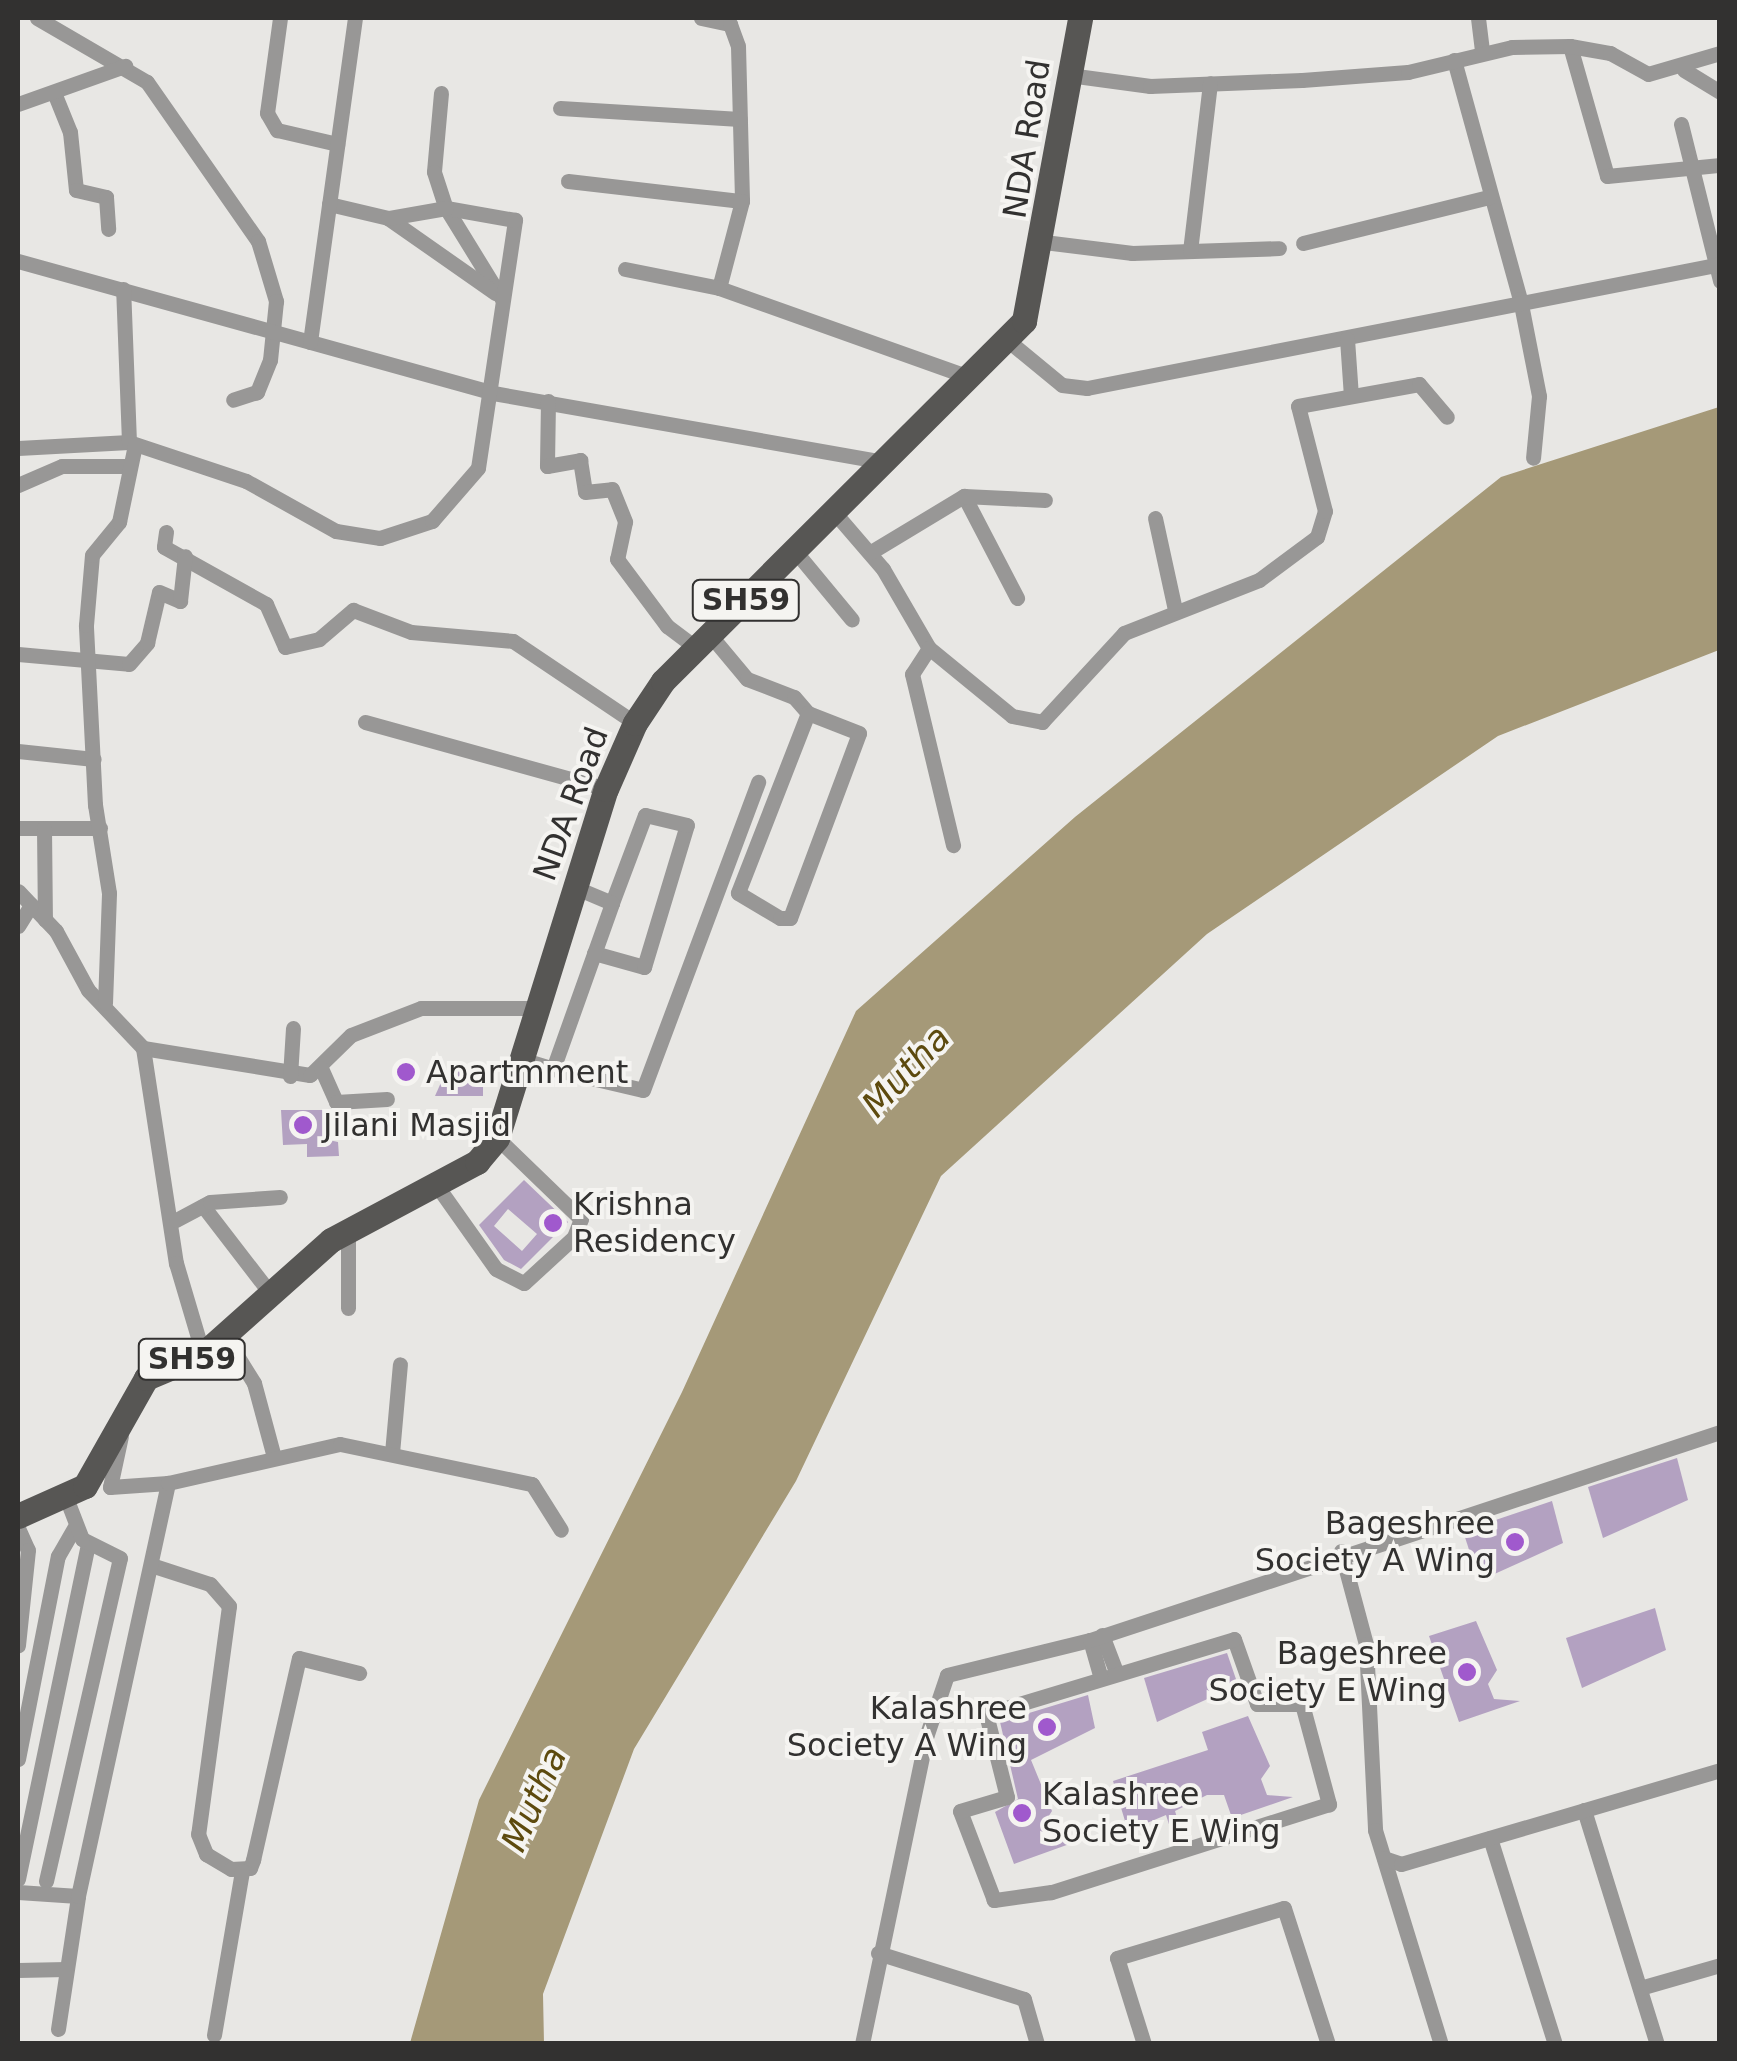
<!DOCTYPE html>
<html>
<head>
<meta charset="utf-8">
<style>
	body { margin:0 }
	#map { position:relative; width:1737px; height:2061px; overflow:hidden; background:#e8e7e4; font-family:"DejaVu Sans",sans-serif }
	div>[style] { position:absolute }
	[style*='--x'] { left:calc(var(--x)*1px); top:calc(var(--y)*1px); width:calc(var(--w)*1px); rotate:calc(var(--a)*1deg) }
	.water>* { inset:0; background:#a59978 }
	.building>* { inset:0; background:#b3a1c1 }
	.minor>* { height:15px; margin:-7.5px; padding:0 7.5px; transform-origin:7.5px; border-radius:7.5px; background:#989796 }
	.primary>* { height:25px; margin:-12.5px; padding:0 12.5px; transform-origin:12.5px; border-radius:12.5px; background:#575654 }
	.dots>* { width:28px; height:28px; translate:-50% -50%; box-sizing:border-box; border:5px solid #f5f4f1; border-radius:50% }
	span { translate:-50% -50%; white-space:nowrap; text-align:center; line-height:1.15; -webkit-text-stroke:8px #f5f4f1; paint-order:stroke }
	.shield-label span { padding:2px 8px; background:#f5f4f1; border:2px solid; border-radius:8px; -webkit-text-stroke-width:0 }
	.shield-label { font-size:30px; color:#323130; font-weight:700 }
	.street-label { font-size:32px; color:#323130 }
	.poi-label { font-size:32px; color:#323130 }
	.left { translate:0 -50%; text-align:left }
	.right { translate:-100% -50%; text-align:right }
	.water-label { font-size:35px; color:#5d4a0e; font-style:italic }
	.frame { position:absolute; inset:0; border:20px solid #323130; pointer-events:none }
</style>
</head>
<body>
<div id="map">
	<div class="water">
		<i style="clip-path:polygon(1719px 407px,1719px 650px,1498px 736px,1207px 934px,941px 1176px,796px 1481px,634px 1749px,543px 1994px,544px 2043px,410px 2043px,479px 1800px,682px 1392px,856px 1011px,1075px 817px,1501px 477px)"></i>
	</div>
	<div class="building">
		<i style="clip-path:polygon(447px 1069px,483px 1069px,483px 1096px,435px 1096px)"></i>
		<i style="clip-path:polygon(281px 1110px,323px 1110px,324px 1139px,338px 1142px,339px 1156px,307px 1157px,307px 1144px,283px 1145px)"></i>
		<i style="clip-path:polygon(evenodd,524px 1180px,568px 1222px,521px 1269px,504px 1260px,479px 1225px,524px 1180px,508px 1209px,537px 1234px,522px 1251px,494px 1226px,508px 1209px)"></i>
		<i style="clip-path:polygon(1677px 1458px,1688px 1500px,1603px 1538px,1588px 1487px)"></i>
		<i style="clip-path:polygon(1552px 1501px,1563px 1543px,1479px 1581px,1463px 1531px)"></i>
		<i style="clip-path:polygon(1655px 1608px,1666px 1650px,1582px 1688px,1566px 1638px)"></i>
		<i style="clip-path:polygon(1476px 1621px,1497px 1670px,1488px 1684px,1494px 1699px,1520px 1701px,1459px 1722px,1429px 1636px)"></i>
		<i style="clip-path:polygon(1227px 1653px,1238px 1685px,1157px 1722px,1144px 1678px)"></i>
		<i style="clip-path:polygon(1088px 1695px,1095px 1728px,1031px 1760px,1052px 1811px,1043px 1825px,1049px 1840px,1075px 1842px,1014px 1864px,995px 1812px,1018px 1799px,1000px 1722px)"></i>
		<i style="clip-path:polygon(1248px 1716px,1270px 1766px,1261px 1779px,1267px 1795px,1293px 1797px,1232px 1818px,1224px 1795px,1207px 1795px,1175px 1811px,1182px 1834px,1173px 1837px,1166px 1815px,1128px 1831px,1113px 1781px,1208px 1750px,1202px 1732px)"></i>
	</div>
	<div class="minor">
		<i style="--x:37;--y:18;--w:127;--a:30.2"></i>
		<i style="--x:147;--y:82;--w:194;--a:55.1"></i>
		<i style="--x:258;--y:241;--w:63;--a:73.3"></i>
		<i style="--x:276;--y:301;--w:59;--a:95.8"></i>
		<i style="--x:270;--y:360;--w:35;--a:112"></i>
		<i style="--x:257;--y:392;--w:25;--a:162"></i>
		<i style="--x:280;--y:18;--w:96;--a:97.8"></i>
		<i style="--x:267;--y:113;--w:20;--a:60"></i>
		<i style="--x:277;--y:130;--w:62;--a:13.1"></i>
		<i style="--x:701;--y:18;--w:30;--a:12"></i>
		<i style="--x:730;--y:24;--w:23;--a:70"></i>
		<i style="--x:738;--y:46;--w:155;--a:88.5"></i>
		<i style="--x:742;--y:201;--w:90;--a:104.8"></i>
		<i style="--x:719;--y:288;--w:262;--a:19.6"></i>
		<i style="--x:1478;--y:18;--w:34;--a:83"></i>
		<i style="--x:1570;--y:46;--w:135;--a:74.1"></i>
		<i style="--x:1607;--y:176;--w:114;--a:-5.6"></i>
		<i style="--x:1454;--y:60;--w:248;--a:74.6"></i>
		<i style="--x:1520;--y:299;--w:99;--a:78.9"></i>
		<i style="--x:1539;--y:396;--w:62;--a:95.5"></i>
		<i style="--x:1684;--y:70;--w:42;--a:31.4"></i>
		<i style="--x:1069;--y:75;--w:82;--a:7.7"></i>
		<i style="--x:1150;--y:86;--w:152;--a:-2.3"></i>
		<i style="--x:1302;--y:80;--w:106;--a:-4.3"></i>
		<i style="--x:1408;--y:72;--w:107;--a:-13.5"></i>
		<i style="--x:1512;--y:47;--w:58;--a:-1"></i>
		<i style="--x:1570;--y:46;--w:41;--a:9.9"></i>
		<i style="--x:1610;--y:53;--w:43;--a:28.9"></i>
		<i style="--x:1648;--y:74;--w:75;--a:-16.3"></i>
		<i style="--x:441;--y:93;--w:79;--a:95.1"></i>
		<i style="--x:434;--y:172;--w:38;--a:72"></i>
		<i style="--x:446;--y:208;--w:107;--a:58.4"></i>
		<i style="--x:55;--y:95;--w:40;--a:68"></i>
		<i style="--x:70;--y:132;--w:58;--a:84.1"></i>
		<i style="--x:76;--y:190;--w:31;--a:13"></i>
		<i style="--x:106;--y:197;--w:32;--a:86"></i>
		<i style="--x:18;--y:104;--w:114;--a:-19.6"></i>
		<i style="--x:560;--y:108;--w:180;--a:3.5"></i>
		<i style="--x:1681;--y:124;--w:162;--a:76"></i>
		<i style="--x:568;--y:181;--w:175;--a:6.6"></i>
		<i style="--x:329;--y:204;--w:61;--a:13.3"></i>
		<i style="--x:388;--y:218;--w:131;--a:35"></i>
		<i style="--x:1044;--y:242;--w:89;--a:7.1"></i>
		<i style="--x:1132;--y:253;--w:147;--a:-1.9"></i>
		<i style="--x:1303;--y:243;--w:192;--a:-13.9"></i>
		<i style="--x:1190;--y:251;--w:169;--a:-83.2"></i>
		<i style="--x:18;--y:261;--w:493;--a:15.5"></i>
		<i style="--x:493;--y:393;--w:392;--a:10"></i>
		<i style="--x:625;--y:269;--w:96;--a:11.4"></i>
		<i style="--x:1006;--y:339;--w:72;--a:39.4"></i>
		<i style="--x:1062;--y:385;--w:25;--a:7"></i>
		<i style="--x:1087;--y:388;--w:645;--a:-11.08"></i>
		<i style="--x:1347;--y:339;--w:57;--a:86"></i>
		<i style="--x:310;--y:342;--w:327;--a:-82.1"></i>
		<i style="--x:548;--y:401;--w:65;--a:90.9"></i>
		<i style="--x:547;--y:466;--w:34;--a:-10"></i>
		<i style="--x:580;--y:460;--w:32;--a:81"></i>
		<i style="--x:585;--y:492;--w:27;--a:-6"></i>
		<i style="--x:612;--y:489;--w:35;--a:68"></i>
		<i style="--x:625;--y:522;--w:38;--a:102"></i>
		<i style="--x:617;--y:559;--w:84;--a:53.3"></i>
		<i style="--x:667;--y:626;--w:40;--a:37"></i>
		<i style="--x:129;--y:442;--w:123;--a:18.4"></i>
		<i style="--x:246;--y:481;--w:103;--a:29.1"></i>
		<i style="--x:336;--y:531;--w:45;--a:9"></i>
		<i style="--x:380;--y:538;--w:55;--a:-18.1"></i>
		<i style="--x:432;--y:521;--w:70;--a:-49"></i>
		<i style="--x:478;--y:468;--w:251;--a:-81.5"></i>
		<i style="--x:515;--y:220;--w:70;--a:-170.1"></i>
		<i style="--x:446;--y:208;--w:59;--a:170.2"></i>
		<i style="--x:18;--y:448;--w:111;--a:-3.1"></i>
		<i style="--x:129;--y:442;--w:153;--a:-92.2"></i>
		<i style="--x:18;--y:485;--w:48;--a:-23.4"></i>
		<i style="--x:62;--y:466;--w:68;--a:0"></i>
		<i style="--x:964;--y:496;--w:115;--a:62.5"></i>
		<i style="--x:834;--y:512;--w:75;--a:49.3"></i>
		<i style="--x:883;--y:569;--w:91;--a:59.8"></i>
		<i style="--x:929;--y:648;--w:107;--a:39.3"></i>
		<i style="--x:1012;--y:716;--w:31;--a:11"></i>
		<i style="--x:1042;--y:722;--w:121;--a:-47.3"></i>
		<i style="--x:1124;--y:633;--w:145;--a:-21.4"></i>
		<i style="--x:1259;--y:580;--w:72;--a:-36.6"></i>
		<i style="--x:1317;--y:537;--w:27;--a:-73"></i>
		<i style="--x:1325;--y:511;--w:108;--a:-104.4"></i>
		<i style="--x:1298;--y:406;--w:123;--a:-10.3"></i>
		<i style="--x:1419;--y:384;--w:43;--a:49.7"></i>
		<i style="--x:1155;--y:518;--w:94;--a:77.7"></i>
		<i style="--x:166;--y:532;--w:15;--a:98"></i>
		<i style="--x:164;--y:547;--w:117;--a:29.2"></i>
		<i style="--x:266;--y:604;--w:47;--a:66.2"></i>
		<i style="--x:285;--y:647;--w:35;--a:-13"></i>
		<i style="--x:319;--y:639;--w:45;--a:-40.5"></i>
		<i style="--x:353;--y:610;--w:62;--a:20.8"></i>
		<i style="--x:411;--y:632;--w:102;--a:5"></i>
		<i style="--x:513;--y:641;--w:147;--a:33.9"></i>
		<i style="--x:795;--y:551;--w:89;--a:50.4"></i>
		<i style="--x:871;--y:552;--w:109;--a:-31.1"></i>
		<i style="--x:964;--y:496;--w:81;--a:2.8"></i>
		<i style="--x:711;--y:636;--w:56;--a:50.1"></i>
		<i style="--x:747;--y:679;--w:50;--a:21"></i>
		<i style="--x:794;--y:697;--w:21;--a:49"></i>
		<i style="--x:808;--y:713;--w:193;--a:111.3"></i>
		<i style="--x:738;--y:893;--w:49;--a:30.8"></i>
		<i style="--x:780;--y:918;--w:10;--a:0"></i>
		<i style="--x:790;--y:918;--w:197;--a:-69.5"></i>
		<i style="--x:859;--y:733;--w:55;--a:-158.6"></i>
		<i style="--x:929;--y:648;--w:31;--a:123"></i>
		<i style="--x:912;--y:674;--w:176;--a:76.5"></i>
		<i style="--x:18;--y:654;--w:111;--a:5.1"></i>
		<i style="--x:129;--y:664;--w:28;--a:-49"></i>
		<i style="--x:147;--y:643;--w:52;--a:-76.8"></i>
		<i style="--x:159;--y:592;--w:23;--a:23"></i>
		<i style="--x:180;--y:601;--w:45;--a:-83.7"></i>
		<i style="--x:365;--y:722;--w:250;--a:15.5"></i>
		<i style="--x:18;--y:751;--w:76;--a:6"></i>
		<i style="--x:18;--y:828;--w:82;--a:0"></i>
		<i style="--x:44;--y:828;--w:92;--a:89.4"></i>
		<i style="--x:18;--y:891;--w:55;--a:46.5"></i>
		<i style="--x:56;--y:931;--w:67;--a:61.5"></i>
		<i style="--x:88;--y:990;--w:80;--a:46.5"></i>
		<i style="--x:143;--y:1048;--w:169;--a:9.2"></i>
		<i style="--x:310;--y:1075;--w:57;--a:-44.3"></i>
		<i style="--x:351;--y:1035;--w:75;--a:-21.1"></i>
		<i style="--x:421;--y:1008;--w:112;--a:0"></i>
		<i style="--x:18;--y:926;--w:25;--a:-58"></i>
		<i style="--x:594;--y:953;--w:52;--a:15.6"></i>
		<i style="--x:644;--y:967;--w:148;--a:-73.2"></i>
		<i style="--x:687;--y:825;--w:43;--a:-166.6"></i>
		<i style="--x:645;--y:815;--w:94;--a:110.6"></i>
		<i style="--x:105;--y:1003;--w:110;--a:-87.9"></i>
		<i style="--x:109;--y:893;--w:89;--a:-99"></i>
		<i style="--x:95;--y:805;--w:180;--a:-92.9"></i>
		<i style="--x:86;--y:625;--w:70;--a:-85.1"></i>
		<i style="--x:92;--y:555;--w:43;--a:-50.7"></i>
		<i style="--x:119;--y:522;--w:79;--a:-78.3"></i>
		<i style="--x:143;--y:1048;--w:218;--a:81.3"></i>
		<i style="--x:176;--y:1263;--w:95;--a:73.5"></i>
		<i style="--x:521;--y:1059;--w:34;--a:17"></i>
		<i style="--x:553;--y:1069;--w:176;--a:-70.4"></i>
		<i style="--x:612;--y:903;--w:41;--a:-157.2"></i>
		<i style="--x:321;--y:1068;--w:37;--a:66"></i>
		<i style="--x:336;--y:1102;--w:51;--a:-3.4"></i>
		<i style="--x:553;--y:1069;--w:92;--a:13.1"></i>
		<i style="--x:643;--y:1090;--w:329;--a:-69.5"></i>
		<i style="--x:290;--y:1076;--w:48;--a:-86.4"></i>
		<i style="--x:435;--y:1183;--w:105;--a:54.7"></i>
		<i style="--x:496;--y:1269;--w:31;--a:27"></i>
		<i style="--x:524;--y:1283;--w:68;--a:-42.6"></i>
		<i style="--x:574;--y:1237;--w:19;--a:-69"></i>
		<i style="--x:581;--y:1219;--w:117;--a:-136"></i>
		<i style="--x:203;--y:1206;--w:110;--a:52.4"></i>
		<i style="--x:176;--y:1220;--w:38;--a:-28"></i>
		<i style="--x:210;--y:1202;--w:70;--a:-4.1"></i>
		<i style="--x:348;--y:1231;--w:77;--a:90"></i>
		<i style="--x:226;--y:1338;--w:53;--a:58.1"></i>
		<i style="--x:254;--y:1383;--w:77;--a:74.9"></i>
		<i style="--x:121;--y:1436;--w:52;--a:102.2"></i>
		<i style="--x:110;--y:1487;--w:58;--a:-3.9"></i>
		<i style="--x:392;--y:1453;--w:89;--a:-84.9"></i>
		<i style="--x:18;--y:1528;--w:24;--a:66"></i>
		<i style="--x:28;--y:1550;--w:96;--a:96"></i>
		<i style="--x:1341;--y:1551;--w:96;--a:75"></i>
		<i style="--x:1366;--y:1644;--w:186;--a:87.2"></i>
		<i style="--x:1375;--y:1830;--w:224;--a:72.9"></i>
		<i style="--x:151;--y:1565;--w:62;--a:17.9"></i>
		<i style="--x:210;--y:1584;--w:29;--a:49"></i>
		<i style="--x:229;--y:1606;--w:230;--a:97.7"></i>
		<i style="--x:198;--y:1834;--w:22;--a:68"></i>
		<i style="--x:206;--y:1854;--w:29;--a:31"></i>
		<i style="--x:231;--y:1869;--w:19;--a:-3"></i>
		<i style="--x:250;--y:1868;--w:9;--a:-69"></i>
		<i style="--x:253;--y:1860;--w:207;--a:-77.2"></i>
		<i style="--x:299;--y:1658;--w:62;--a:14"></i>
		<i style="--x:1102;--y:1635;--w:40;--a:69"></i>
		<i style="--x:1234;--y:1639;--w:69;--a:70.5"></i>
		<i style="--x:1257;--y:1704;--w:45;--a:0"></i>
		<i style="--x:1302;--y:1704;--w:104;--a:74.9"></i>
		<i style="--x:1329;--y:1804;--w:292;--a:162.4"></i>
		<i style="--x:1051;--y:1892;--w:58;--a:172"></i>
		<i style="--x:994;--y:1900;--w:95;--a:-110.9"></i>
		<i style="--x:960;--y:1811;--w:49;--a:-16.6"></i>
		<i style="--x:1007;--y:1797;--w:86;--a:-104.2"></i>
		<i style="--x:986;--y:1714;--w:259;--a:-16.8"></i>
		<i style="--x:1090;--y:1640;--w:37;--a:74"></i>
		<i style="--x:18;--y:1759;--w:207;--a:-78.9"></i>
		<i style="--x:58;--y:1556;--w:32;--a:-60"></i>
		<i style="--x:1584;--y:1810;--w:245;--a:72.7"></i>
		<i style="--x:1490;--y:1838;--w:216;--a:72.5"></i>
		<i style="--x:1384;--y:1858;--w:18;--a:19"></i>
		<i style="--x:1401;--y:1864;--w:333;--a:-16.4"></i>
		<i style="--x:18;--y:1879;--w:343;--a:-78.2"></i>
		<i style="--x:46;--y:1881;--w:331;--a:-77.1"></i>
		<i style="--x:120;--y:1558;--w:42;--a:-153.4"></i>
		<i style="--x:82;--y:1539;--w:47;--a:-111.1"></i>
		<i style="--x:18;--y:1892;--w:60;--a:3.8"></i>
		<i style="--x:878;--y:1953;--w:153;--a:17.5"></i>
		<i style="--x:1024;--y:1999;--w:47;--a:73.9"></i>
		<i style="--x:18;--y:1970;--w:48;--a:-1.2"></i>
		<i style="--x:1640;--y:1988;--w:83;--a:-16"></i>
		<i style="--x:58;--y:2029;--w:134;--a:-81.4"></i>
		<i style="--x:78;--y:1896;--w:423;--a:-77.7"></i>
		<i style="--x:168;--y:1483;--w:176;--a:-12.8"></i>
		<i style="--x:340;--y:1444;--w:196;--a:11.8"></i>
		<i style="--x:532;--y:1484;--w:54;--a:57.8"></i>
		<i style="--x:214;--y:2035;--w:166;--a:-80.3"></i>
		<i style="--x:862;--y:2044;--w:314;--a:-78.2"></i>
		<i style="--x:926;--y:1737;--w:65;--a:-71.3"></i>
		<i style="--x:947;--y:1675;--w:147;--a:-13.8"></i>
		<i style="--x:1090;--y:1640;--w:663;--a:-18.27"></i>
		<i style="--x:1144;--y:2044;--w:90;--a:-107.4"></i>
		<i style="--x:1117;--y:1958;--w:174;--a:-16.7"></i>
		<i style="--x:1284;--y:1908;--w:143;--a:72.1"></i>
	</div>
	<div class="primary">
		<i style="--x:18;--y:1516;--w:73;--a:-24.1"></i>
		<i style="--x:85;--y:1486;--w:124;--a:-60.5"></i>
		<i style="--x:146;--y:1378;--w:62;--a:-22.8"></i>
		<i style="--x:203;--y:1354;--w:171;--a:-41.7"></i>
		<i style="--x:331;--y:1240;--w:166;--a:-28.1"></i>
		<i style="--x:477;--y:1162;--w:31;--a:-50"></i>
		<i style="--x:497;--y:1138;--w:366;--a:-72.7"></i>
		<i style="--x:606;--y:789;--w:72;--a:-66.3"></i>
		<i style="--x:635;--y:723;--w:50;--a:-56.3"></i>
		<i style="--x:663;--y:681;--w:510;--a:-44.92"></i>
		<i style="--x:1024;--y:321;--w:308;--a:-79.5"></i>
	</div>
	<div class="dots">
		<i style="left:406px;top:1072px;background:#a059cd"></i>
		<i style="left:303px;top:1125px;background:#a059cd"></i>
		<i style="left:553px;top:1223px;background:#a059cd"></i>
		<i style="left:1515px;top:1542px;background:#a059cd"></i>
		<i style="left:1467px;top:1672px;background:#a059cd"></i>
		<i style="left:1047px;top:1727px;background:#a059cd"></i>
		<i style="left:1022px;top:1813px;background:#a059cd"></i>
	</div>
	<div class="shield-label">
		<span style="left:746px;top:600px">SH59</span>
		<span style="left:192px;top:1359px">SH59</span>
	</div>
	<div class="street-label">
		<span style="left:1027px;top:139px;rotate:-81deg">NDA Road</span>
		<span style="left:571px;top:804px;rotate:-70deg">NDA Road</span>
	</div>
	<div class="poi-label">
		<span class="left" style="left:426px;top:1072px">Apartmment</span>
		<span class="left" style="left:323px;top:1125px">Jilani Masjid</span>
		<span class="left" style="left:573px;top:1223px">Krishna<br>Residency</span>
		<span class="right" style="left:1495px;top:1542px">Bageshree<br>Society A Wing</span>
		<span class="right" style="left:1447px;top:1672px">Bageshree<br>Society E Wing</span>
		<span class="right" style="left:1027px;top:1727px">Kalashree<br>Society A Wing</span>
		<span class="left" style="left:1042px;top:1813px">Kalashree<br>Society E Wing</span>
	</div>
	<div class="water-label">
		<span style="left:906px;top:1071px;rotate:-47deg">Mutha</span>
		<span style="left:534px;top:1799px;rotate:-66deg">Mutha</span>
	</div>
	<div class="frame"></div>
</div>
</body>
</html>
